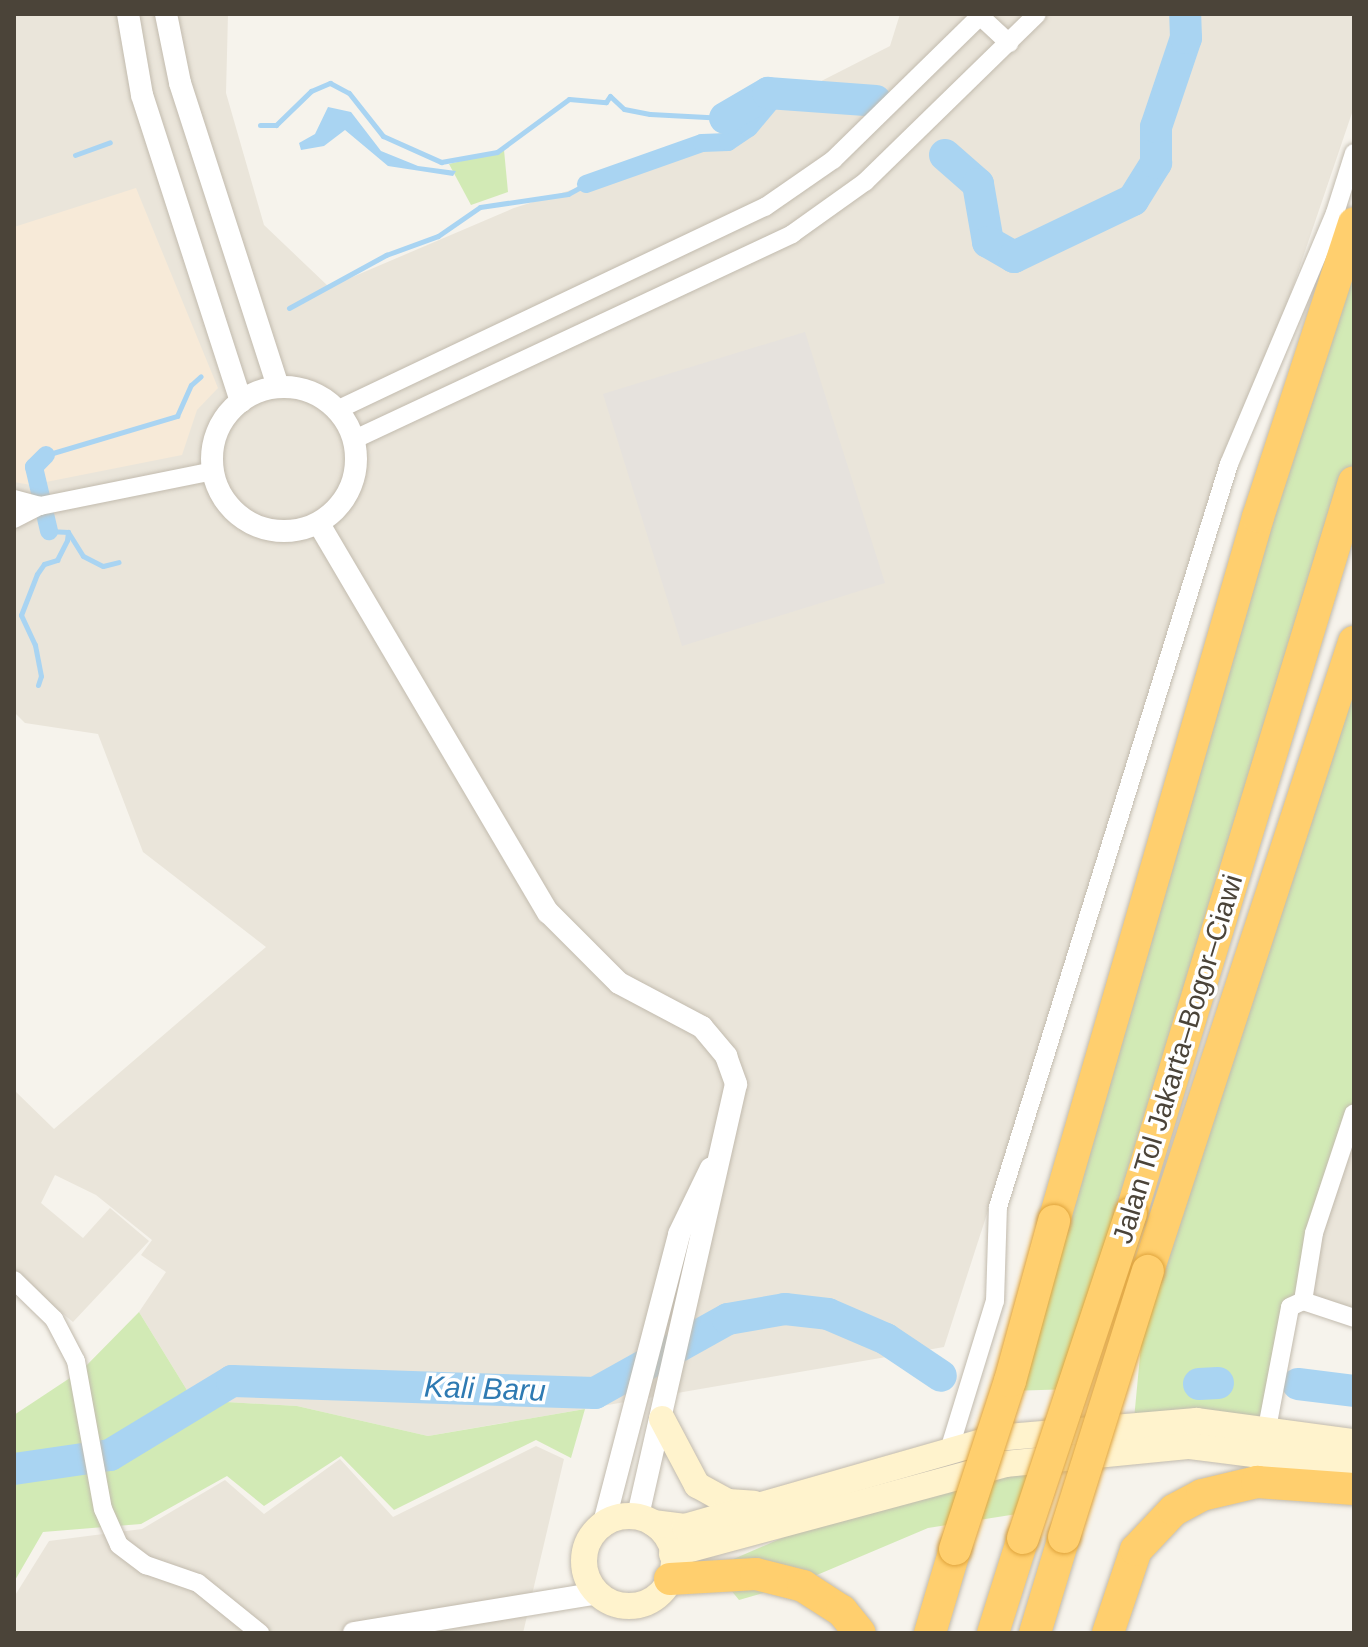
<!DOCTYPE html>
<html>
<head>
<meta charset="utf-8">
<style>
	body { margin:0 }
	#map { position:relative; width:1368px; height:1647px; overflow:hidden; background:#f6f3ec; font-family:Helvetica,sans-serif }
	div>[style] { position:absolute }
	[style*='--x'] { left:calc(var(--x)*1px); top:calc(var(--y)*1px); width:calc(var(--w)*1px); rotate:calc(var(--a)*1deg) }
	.residential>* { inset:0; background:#eae5da }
	.commercial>* { inset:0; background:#f7ead8 }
	.industrial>* { inset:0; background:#e6e2dd }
	.green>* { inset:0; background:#d2eab5 }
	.water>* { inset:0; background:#a9d4f2 }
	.stream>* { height:5px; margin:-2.5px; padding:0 2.5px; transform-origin:2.5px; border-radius:2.5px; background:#a9d4f2 }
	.canal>* { height:18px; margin:-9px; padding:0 9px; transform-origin:9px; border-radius:9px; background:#a9d4f2 }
	.river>* { height:32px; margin:-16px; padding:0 16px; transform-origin:16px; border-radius:16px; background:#a9d4f2 }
	.roads { filter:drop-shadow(0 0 2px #c2bbae) drop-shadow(0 0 2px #c2bbae) }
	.minor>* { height:18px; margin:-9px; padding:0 9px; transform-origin:9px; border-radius:9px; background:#fff }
	.tertiary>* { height:22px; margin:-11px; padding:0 11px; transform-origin:11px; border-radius:11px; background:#fff }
	.tertiary>.ring { margin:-11px; padding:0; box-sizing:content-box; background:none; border:22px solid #fff; border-radius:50% }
	.secondary>* { height:26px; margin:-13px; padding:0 13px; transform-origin:13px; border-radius:13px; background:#fff3cd }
	.secondary>.ring { margin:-13px; padding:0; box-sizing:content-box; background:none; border:26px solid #fff3cd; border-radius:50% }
	.motorway>* { height:32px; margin:-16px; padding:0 16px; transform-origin:16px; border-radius:16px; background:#ffcf6e }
	.bridges { filter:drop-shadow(0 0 2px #e0a43c) drop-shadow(0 0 2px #e0a43c) }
	.motorway-bridge>* { height:32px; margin:-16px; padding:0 16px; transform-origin:16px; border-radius:16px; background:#ffcf6e }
	span { translate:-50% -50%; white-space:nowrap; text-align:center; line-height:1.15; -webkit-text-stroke:7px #fff; paint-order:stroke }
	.street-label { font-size:28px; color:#4b4439 }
	.water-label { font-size:30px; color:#2e7ab2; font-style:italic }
	.frame { position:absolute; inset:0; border:16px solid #4b4439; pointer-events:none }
</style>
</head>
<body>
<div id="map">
	<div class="residential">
		<i style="clip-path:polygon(14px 14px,228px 14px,226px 93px,264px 225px,329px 287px,514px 208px,666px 160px,890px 46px,900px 14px,1354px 14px,1354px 107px,1157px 687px,944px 1347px,428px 1436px,297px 1406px,193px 1400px,139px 1312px,166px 1272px,141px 1255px,152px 1240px,96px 1195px,55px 1175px,41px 1203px,83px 1238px,110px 1208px,149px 1241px,73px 1322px,23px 1281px,14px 1291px,14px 1090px,54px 1129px,266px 947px,143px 852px,98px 734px,25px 723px,14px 712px)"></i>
		<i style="clip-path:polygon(1354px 1113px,1354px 1318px,1303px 1301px)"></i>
		<i style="clip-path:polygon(536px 1446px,564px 1459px,523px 1633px,14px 1633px,14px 1597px,49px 1541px,142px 1529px,225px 1480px,264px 1514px,340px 1459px,393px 1517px)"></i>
	</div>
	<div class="commercial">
		<i style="clip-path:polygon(136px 188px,218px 388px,197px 410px,182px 455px,31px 485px,14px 482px,14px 227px)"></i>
	</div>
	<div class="industrial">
		<i style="clip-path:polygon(805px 332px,885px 583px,682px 646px,603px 394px)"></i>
	</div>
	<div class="green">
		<i style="clip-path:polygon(504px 150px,508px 192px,471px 205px,449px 164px)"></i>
		<i style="clip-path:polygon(1354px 223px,1354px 482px,1075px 1389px,1007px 1391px)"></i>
		<i style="clip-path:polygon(1354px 642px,1354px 1113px,1308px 1280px,1289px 1307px,1267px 1428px,1131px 1451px,1148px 1271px)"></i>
		<i style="clip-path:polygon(139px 1312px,193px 1400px,297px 1406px,428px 1436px,585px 1409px,571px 1458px,536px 1440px,394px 1510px,341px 1456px,264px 1506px,227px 1476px,141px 1524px,43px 1532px,14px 1582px,14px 1415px,82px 1370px)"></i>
		<i style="clip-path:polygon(1031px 1464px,1017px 1514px,928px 1528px,798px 1583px,739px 1600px,713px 1568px,931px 1473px)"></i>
	</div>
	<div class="water">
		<i style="clip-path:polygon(328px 107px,351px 112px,381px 151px,418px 166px,456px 171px,453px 176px,388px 166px,345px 130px,324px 146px,301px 150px,299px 143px,315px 134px)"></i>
	</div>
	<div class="stream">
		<i style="--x:260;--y:125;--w:16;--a:0"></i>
		<i style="--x:276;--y:125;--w:49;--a:-44.2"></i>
		<i style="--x:311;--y:91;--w:21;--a:-23"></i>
		<i style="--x:330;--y:83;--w:21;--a:28"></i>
		<i style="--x:349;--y:93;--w:55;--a:51.7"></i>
		<i style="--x:383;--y:136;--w:64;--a:24.1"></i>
		<i style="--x:441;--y:162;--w:57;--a:-10.1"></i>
		<i style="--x:497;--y:152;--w:89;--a:-36.4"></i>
		<i style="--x:569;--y:99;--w:37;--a:5"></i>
		<i style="--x:606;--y:102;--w:7;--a:-56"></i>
		<i style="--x:610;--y:96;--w:19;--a:43"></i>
		<i style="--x:624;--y:109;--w:26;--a:11"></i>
		<i style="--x:650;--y:114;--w:75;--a:3.1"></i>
		<i style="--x:75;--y:155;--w:37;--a:-20"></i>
		<i style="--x:289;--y:308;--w:111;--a:-28.7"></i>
		<i style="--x:386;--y:255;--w:55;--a:-20.1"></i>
		<i style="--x:438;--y:236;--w:51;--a:-34.6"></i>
		<i style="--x:480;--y:207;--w:89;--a:-8.4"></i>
		<i style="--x:568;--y:194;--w:21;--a:-29"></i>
		<i style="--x:46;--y:455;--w:137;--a:-16.6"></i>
		<i style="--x:177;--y:416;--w:34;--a:-66"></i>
		<i style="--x:191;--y:385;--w:13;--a:-42"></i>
		<i style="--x:68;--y:532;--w:28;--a:58"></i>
		<i style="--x:83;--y:556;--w:22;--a:27"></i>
		<i style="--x:103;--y:566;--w:16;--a:-14"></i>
		<i style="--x:38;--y:685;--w:9;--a:-72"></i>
		<i style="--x:41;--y:676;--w:32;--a:-101"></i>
		<i style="--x:35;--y:645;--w:33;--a:-115"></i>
		<i style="--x:21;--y:615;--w:44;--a:-68.7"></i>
		<i style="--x:37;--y:574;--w:12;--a:-55"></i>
		<i style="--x:44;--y:564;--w:14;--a:-17"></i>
		<i style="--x:57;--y:560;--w:22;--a:-63"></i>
		<i style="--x:67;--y:540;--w:8;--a:-83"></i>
		<i style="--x:68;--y:532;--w:19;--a:-177"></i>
	</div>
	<div class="canal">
		<i style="--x:586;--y:184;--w:123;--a:-19.5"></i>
		<i style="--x:702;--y:143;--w:26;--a:-2"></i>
		<i style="--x:728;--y:142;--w:25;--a:-34"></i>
		<i style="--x:749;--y:128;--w:47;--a:-50.2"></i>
		<i style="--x:46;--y:455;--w:17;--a:135"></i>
		<i style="--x:34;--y:467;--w:66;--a:76.8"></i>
	</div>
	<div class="river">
		<i style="--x:725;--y:118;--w:50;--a:-30.2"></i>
		<i style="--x:768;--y:93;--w:108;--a:4.2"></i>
		<i style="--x:945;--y:155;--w:44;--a:41.3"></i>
		<i style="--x:978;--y:184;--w:59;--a:80.2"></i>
		<i style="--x:988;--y:242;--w:30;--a:30"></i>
		<i style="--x:1014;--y:257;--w:132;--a:-25.6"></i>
		<i style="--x:1133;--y:200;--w:44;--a:-58.1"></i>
		<i style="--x:1156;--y:163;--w:36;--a:-90"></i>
		<i style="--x:1156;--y:127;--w:94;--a:-71.4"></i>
		<i style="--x:1186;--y:38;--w:24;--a:-92"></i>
		<i style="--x:1199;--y:1384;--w:19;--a:-3"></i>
		<i style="--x:1298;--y:1384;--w:56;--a:7.1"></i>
		<i style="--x:14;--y:1469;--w:97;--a:-8.3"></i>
		<i style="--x:110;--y:1455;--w:143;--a:-31.2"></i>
		<i style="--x:232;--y:1381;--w:363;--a:1.9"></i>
		<i style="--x:595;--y:1393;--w:152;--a:-29.1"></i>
		<i style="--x:728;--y:1319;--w:58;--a:-10"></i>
		<i style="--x:785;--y:1309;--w:43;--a:6.6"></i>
		<i style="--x:828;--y:1314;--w:63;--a:23.3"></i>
		<i style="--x:886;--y:1339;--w:66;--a:33.9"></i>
	</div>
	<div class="roads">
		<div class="minor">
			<i style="--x:980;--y:16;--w:40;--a:43"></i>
			<i style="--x:337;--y:410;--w:474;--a:-25.4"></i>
			<i style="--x:765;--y:207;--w:83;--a:-34.7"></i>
			<i style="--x:833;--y:160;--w:209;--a:-44.4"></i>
			<i style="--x:355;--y:439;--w:483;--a:-25.1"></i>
			<i style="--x:792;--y:234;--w:90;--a:-35.5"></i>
			<i style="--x:865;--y:182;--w:240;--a:-44.3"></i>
			<i style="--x:14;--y:499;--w:27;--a:15"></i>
			<i style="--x:14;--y:519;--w:29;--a:-27"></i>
			<i style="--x:40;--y:506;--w:177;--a:-11.4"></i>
			<i style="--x:14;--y:1280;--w:56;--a:44.3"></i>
			<i style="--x:54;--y:1319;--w:47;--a:62.4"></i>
			<i style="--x:76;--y:1361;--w:150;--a:79.7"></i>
			<i style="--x:103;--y:1509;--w:39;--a:66"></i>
			<i style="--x:119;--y:1545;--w:34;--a:37"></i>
			<i style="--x:146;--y:1565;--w:55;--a:19.1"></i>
			<i style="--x:198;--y:1583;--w:80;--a:38.9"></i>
			<i style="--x:1303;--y:1301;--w:54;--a:18.4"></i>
			<i style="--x:1267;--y:1428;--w:123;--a:-79.2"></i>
			<i style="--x:1290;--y:1307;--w:14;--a:-25"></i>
			<i style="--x:1303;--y:1301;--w:69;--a:-80.8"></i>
			<i style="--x:1314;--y:1233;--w:126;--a:-71.6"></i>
			<i style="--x:950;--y:1447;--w:153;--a:-72.9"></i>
			<i style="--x:995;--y:1301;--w:94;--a:-88.2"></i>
			<i style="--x:998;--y:1207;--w:778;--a:-72.73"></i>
			<i style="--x:1229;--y:464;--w:272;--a:-67.1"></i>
			<i style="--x:1335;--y:213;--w:63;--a:-72.4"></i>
		</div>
		<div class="tertiary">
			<i style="--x:128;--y:14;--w:82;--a:80.2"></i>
			<i style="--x:142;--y:95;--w:322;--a:72.1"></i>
			<i style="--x:166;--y:14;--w:70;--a:78.5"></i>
			<i style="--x:180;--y:83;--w:319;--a:72.1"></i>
			<i class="ring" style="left:212px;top:387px;width:122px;height:122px"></i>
			<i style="--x:319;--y:524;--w:451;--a:59.5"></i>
			<i style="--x:548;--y:912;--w:100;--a:45"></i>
			<i style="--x:619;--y:983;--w:94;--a:27.9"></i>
			<i style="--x:702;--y:1027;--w:38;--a:50"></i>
			<i style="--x:726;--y:1056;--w:30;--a:70"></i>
			<i style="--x:736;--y:1084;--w:444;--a:102.8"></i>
			<i style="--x:605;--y:1519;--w:294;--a:-75.4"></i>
			<i style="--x:679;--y:1234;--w:73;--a:-64.1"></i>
			<i style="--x:354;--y:1633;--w:247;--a:-9.3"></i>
		</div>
		<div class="secondary">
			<i style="--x:662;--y:1419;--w:75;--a:62.1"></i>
			<i style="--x:697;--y:1485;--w:35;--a:29"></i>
			<i style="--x:728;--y:1502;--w:26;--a:4"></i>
			<i class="ring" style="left:584px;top:1516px;width:64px;height:64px"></i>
			<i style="--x:653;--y:1523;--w:32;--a:7"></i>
			<i style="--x:685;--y:1527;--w:323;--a:-16"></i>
			<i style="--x:996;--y:1438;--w:201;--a:-4.9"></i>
			<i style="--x:1196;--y:1421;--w:159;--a:7.6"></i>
			<i style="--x:672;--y:1554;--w:345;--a:-15.1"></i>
			<i style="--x:1005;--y:1464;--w:186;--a:-5.6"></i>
			<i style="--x:1190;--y:1446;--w:165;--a:7.3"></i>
		</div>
		<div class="motorway">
			<i style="--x:1131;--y:1214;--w:765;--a:-73.06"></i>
			<i style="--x:1054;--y:1221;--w:733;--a:-73.84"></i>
			<i style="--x:1258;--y:517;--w:309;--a:-71.9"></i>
			<i style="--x:1148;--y:1271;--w:662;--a:-71.87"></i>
			<i style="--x:670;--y:1579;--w:86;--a:-3.3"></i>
			<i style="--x:756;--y:1574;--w:49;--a:14.3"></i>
			<i style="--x:803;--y:1586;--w:46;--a:32.7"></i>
			<i style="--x:842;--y:1611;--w:28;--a:51"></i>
			<i style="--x:930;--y:1633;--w:88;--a:-73.4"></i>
			<i style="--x:993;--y:1633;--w:100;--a:-72.5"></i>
			<i style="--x:1035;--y:1633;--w:100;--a:-73.2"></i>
			<i style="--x:1108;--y:1633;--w:88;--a:-71.4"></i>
			<i style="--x:1136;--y:1550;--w:55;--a:-46.5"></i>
			<i style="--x:1174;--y:1510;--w:32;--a:-28"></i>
			<i style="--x:1202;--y:1495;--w:57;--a:-13.3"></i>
			<i style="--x:1257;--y:1482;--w:97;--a:4.1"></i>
		</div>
	</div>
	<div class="bridges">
		<div class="motorway-bridge">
			<i style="--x:1064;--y:1537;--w:279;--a:-72.5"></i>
			<i style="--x:1023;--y:1538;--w:342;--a:-71.6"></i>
			<i style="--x:955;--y:1549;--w:177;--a:-71.9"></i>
			<i style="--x:1010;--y:1381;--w:166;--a:-74.6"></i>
		</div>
	</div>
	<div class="street-label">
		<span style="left:1178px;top:1059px;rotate:-73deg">Jalan Tol Jakarta–Bogor–Ciawi</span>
	</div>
	<div class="water-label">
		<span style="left:485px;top:1389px;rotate:2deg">Kali Baru</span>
	</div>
	<div class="frame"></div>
</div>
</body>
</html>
